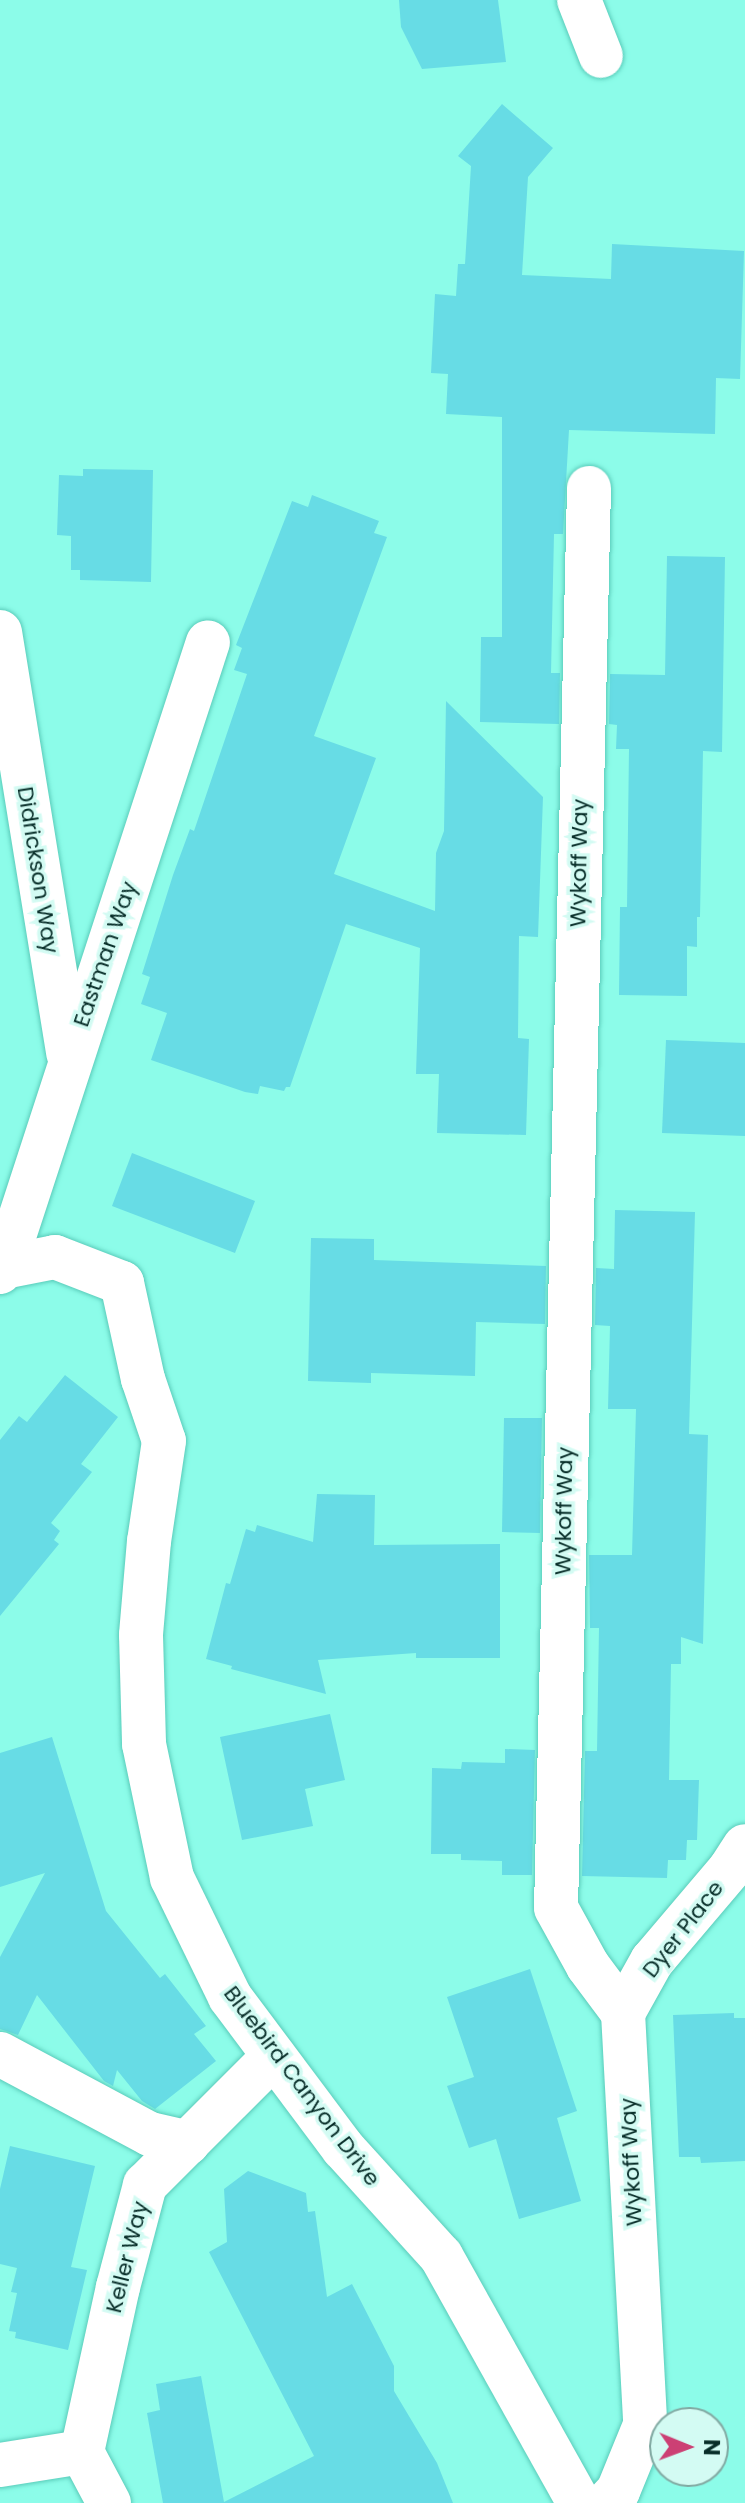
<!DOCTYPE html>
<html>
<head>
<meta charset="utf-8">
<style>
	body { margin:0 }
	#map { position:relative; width:745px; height:2503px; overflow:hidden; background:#8cfce9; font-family:Poppins,sans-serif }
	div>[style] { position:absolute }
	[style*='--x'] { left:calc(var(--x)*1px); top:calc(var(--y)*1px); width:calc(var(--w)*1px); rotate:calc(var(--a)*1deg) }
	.building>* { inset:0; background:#67dce5 }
	.roads { filter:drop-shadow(0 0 2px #5accba) drop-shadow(0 0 2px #5accba) }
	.minor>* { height:44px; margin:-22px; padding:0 22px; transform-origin:22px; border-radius:22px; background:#fff }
	.tertiary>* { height:44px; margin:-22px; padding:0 22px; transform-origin:22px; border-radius:22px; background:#fff }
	span { translate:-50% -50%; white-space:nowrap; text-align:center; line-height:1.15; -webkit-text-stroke:7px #d3fbf3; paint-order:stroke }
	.street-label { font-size:22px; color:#072d28 }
	.north { position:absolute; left:649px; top:2407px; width:80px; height:80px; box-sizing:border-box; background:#d3fbf3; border:2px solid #81a9a2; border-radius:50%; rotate:91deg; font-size:22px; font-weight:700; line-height:32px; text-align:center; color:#072d28 }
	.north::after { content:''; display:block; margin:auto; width:28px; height:36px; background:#cc4074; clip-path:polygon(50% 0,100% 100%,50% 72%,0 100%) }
</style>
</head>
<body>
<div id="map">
	<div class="building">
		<i style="clip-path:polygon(399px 0,498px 0,506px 62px,422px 69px,401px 27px)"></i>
		<i style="clip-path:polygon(502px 104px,553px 148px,528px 177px,522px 275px,611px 279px,612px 244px,744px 251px,740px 379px,716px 378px,715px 434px,569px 430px,563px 534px,554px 534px,551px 673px,560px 673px,559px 724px,480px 722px,481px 637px,502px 637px,502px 417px,446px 414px,448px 374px,431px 373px,435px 294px,456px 296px,458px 264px,465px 264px,471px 166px,458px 156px)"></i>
		<i style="clip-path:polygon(83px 469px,153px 470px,151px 582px,80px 580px,80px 570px,71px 570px,71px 536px,57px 535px,59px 475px,83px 476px)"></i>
		<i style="clip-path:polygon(312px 495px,379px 521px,374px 533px,387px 537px,314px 736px,376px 758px,334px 874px,435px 911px,436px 853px,444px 831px,446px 701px,543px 797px,538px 937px,519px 936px,518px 1038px,529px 1039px,526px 1135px,437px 1133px,439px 1074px,416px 1074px,420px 948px,346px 924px,290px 1087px,286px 1087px,284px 1091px,260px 1086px,258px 1094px,245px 1092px,151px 1060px,167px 1013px,141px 1004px,150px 977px,142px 974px,173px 875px,190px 829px,194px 831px,247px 674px,234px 670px,242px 648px,236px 645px,292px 501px,308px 507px)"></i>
		<i style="clip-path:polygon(667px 556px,725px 557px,722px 752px,703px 751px,700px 917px,697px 917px,697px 947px,687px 946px,687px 996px,619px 995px,620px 907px,627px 907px,629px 749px,616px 749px,617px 725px,609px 724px,610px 674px,665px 675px)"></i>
		<i style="clip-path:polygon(666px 1040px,745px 1043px,745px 1136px,662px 1133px)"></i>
		<i style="clip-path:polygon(132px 1153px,255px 1201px,235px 1253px,112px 1206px)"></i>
		<i style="clip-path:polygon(615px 1210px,695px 1212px,689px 1434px,708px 1435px,703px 1644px,681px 1637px,681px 1664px,671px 1664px,669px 1780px,699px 1780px,697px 1840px,687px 1840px,686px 1860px,668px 1860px,667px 1878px,582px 1876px,585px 1751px,597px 1751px,599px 1628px,590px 1628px,589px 1555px,632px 1555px,636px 1409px,608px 1409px,610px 1326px,595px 1325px,596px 1268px,614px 1269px)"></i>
		<i style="clip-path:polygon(311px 1238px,374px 1239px,374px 1260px,546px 1266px,545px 1324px,476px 1322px,475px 1376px,371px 1373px,371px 1383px,308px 1381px)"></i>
		<i style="clip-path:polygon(65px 1375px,118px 1417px,81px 1464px,92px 1472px,51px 1523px,60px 1531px,54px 1540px,59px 1544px,0 1616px,0 1440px,19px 1416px,27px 1422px)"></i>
		<i style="clip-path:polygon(504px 1418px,542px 1418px,540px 1533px,502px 1532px)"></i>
		<i style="clip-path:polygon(317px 1494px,375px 1495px,374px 1545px,500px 1544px,500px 1658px,416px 1658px,416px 1653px,318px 1660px,326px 1694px,231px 1669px,232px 1666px,206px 1659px,226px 1583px,230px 1584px,246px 1529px,255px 1532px,257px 1525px,313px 1542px)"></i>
		<i style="clip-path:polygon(330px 1714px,345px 1780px,305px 1789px,313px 1826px,242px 1840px,220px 1737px)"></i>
		<i style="clip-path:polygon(52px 1737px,106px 1911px,160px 1978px,165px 1974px,206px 2026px,194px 2034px,216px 2061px,155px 2109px,142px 2101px,117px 2070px,113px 2086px,104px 2081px,37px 1995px,18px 2035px,0 2029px,0 1957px,45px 1873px,0 1887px,0 1753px)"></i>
		<i style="clip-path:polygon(505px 1749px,535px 1750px,532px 1875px,502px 1875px,502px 1861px,461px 1860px,461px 1854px,431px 1854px,432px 1768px,461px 1769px,462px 1762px,505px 1763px)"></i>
		<i style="clip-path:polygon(530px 1969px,577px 2111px,557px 2118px,581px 2201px,519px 2219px,496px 2139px,469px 2148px,447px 2086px,474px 2077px,447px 1997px)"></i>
		<i style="clip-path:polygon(734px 2013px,734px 2018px,745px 2018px,745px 2161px,701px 2163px,700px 2157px,679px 2157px,673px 2015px)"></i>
		<i style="clip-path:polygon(10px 2146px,95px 2166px,71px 2267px,87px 2270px,68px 2350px,15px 2338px,16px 2332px,9px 2331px,17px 2293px,11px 2292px,17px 2268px,0 2264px,0 2189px)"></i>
		<i style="clip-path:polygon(248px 2171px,306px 2193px,308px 2212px,315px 2211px,327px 2297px,352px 2284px,394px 2366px,394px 2391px,437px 2463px,453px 2503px,163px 2503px,147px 2413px,160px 2410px,156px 2384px,201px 2376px,224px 2502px,314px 2456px,209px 2252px,227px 2242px,224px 2189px)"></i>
	</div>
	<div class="roads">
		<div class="minor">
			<i style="--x:579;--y:0;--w:60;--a:68.6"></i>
			<i style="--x:589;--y:488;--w:1420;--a:91.33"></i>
			<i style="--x:556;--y:1908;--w:66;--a:61.1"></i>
			<i style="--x:588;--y:1966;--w:59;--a:53.3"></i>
			<i style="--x:623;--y:2013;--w:413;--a:86.9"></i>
			<i style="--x:645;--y:2425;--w:71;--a:112.2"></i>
			<i style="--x:618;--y:2491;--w:16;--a:133"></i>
			<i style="--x:0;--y:632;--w:427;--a:80.8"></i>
			<i style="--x:4;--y:1267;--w:657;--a:-71.92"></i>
			<i style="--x:623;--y:2013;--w:60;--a:-60.9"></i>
			<i style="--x:652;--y:1961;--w:121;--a:-49.7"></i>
			<i style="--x:730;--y:1869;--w:27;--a:-57"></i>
			<i style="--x:0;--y:2054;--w:170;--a:28.1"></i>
			<i style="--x:150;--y:2134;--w:39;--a:13"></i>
			<i style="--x:0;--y:2465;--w:83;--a:-9"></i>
			<i style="--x:109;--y:2503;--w:58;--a:-117.9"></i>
			<i style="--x:82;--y:2452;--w:169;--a:-77.7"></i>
			<i style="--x:118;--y:2287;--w:106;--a:-75.2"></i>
			<i style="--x:145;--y:2185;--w:182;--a:-45"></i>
		</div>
		<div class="tertiary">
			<i style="--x:0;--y:1272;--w:6;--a:-51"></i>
			<i style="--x:4;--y:1267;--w:52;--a:-11.1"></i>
			<i style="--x:55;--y:1257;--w:72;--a:21.2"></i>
			<i style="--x:122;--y:1283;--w:98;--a:77.7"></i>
			<i style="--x:143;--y:1379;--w:65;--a:71.3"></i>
			<i style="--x:164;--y:1441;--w:101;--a:98.5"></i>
			<i style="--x:149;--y:1541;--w:94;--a:94.9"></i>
			<i style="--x:141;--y:1635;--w:109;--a:88.4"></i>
			<i style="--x:144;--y:1744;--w:137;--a:78.2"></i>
			<i style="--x:172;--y:1878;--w:132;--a:64"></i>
			<i style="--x:230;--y:1997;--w:189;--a:53.2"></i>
			<i style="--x:343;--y:2148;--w:146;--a:47.8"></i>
			<i style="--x:441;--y:2256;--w:283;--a:60.8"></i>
		</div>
	</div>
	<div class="street-label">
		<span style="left:579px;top:863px;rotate:-89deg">Wykoff Way</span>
		<span style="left:38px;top:870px;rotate:81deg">Didrickson Way</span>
		<span style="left:105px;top:954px;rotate:-71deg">Eastman Way</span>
		<span style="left:564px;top:1511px;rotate:-89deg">Wykoff Way</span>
		<span style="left:683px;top:1929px;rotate:-52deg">Dyer Place</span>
		<span style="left:302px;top:2086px;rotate:53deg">Bluebird Canyon Drive</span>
		<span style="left:631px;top:2162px;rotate:-93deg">Wykoff Way</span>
		<span style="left:127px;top:2257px;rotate:-76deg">Keller Way</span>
	</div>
	<div class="north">N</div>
</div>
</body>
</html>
